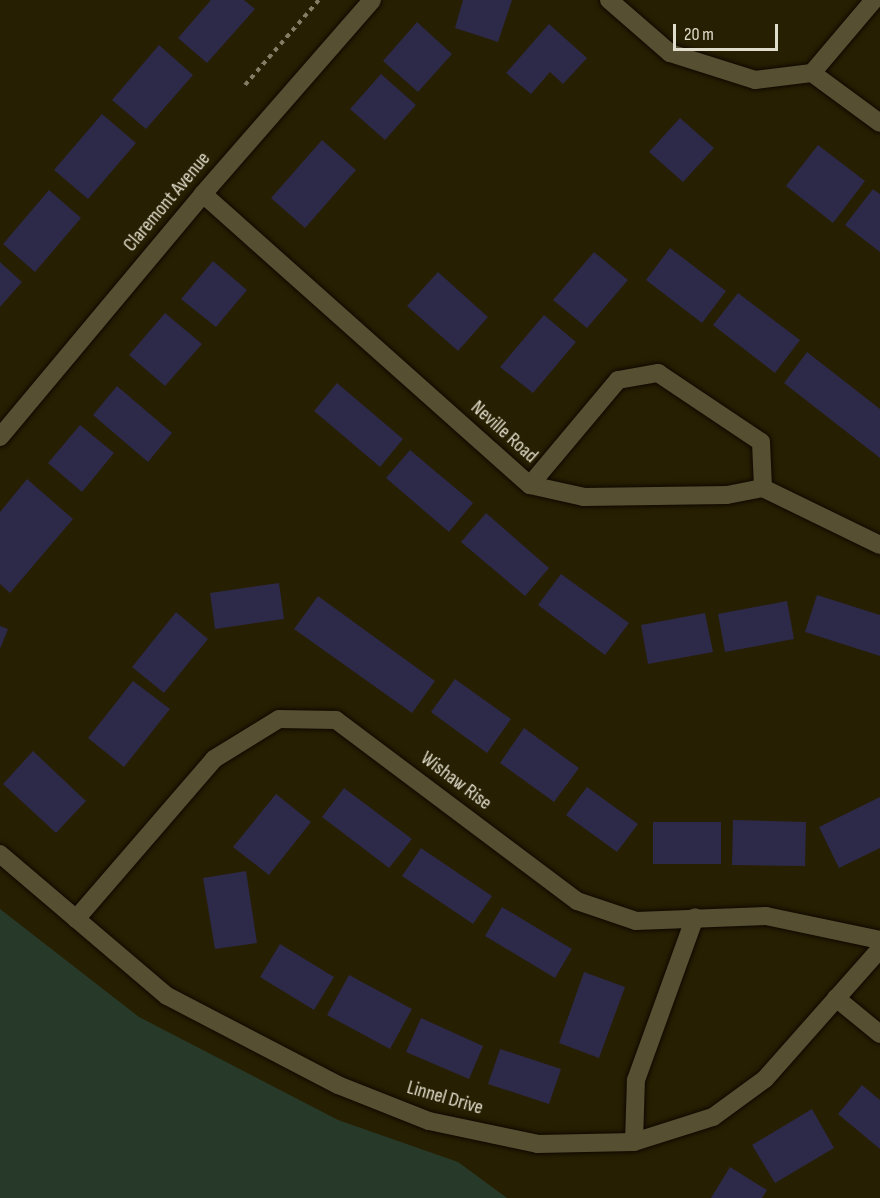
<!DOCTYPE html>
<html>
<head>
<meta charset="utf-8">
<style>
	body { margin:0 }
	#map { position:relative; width:880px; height:1198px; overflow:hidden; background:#271f02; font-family:"Sofia Sans Condensed",sans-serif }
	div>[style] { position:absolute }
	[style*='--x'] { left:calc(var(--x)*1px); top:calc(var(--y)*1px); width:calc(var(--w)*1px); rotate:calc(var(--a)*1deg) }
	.green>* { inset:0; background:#273a29 }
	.building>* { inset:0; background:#2d2948 }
	.path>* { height:4px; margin-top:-2px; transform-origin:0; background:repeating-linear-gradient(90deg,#837d66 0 4.5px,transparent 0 9px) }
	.roads { filter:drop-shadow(0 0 2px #0f0800) drop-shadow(0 0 2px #0f0800) }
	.minor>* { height:18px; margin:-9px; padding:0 9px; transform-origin:9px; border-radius:9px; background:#574f31 }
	span { translate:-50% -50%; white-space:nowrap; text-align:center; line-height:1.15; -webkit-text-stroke:4.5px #271f02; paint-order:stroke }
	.street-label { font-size:20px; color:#e0dccb }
	.scale { position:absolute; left:673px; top:24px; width:105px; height:27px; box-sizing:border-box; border:3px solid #e0dccb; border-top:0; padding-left:8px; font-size:18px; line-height:21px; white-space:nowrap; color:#e0dccb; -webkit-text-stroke:4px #271f02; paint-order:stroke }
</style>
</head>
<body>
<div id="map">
	<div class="green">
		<i style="clip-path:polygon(0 909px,139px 1017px,338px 1120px,458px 1162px,507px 1198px,0 1198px)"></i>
	</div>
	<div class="building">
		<i style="clip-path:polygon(211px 0,244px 0,255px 9px,207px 63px,178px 38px)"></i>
		<i style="clip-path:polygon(463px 0,512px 0,498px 42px,455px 28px)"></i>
		<i style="clip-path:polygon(417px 22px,452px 54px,418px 92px,383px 61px)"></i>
		<i style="clip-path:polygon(549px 24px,587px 58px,563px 84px,550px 72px,531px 94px,506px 73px)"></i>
		<i style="clip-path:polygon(159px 45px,193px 75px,146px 129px,112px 100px)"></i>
		<i style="clip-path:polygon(381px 74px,416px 105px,385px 140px,350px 109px)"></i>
		<i style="clip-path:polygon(102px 114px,136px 143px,88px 199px,54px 170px)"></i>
		<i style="clip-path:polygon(680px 118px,714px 148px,683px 182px,649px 152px)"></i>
		<i style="clip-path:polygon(322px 140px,356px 170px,305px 228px,271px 198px)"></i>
		<i style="clip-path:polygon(818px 145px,865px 181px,833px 223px,786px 186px)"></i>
		<i style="clip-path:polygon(873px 189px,880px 194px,880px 252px,845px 225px)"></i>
		<i style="clip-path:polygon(49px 190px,81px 218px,35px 272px,3px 244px)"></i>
		<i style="clip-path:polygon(670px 248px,726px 291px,702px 323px,646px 280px)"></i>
		<i style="clip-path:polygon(594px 252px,628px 280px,587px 328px,553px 300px)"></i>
		<i style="clip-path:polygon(213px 261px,247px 290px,216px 327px,181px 299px)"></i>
		<i style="clip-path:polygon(0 262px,22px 282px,0 307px)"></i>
		<i style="clip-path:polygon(438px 272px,488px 317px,458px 351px,407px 306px)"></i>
		<i style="clip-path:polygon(738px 293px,800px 340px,775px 373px,713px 325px)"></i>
		<i style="clip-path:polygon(165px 313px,202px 344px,165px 386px,129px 355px)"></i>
		<i style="clip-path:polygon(544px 315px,576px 342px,533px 393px,500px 367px)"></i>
		<i style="clip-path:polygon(807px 352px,880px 409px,880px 458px,784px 383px)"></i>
		<i style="clip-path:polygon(337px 383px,403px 439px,380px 467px,314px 411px)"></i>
		<i style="clip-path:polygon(117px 386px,172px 433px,148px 462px,93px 415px)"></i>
		<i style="clip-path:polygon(80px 425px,114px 453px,82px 492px,48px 463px)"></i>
		<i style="clip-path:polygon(410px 450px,473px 503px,449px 532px,386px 478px)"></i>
		<i style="clip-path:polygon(27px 479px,73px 519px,10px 593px,0 584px,0 512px)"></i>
		<i style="clip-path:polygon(486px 513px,549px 568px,525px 596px,461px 542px)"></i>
		<i style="clip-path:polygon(561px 574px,629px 623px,605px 655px,538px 605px)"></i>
		<i style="clip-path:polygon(279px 583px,284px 619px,215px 629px,210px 593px)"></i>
		<i style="clip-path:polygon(817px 595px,880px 615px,880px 656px,805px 632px)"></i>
		<i style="clip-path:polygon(318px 596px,435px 681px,412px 713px,294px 629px)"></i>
		<i style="clip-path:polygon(787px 601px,794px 639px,725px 652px,718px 614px)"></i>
		<i style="clip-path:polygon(176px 612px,208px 639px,164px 693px,132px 667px)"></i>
		<i style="clip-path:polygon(705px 613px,713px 652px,648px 664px,641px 625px)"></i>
		<i style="clip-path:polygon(0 626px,8px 629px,0 649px)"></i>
		<i style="clip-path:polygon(455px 679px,511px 719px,487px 753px,431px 712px)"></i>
		<i style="clip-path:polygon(133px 681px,170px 709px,124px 767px,88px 738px)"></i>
		<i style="clip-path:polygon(524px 728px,579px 768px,554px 802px,500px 763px)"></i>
		<i style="clip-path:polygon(33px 751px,86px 801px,56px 833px,3px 784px)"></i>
		<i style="clip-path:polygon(587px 787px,638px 824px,617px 852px,566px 815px)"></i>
		<i style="clip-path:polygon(344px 788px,412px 839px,389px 868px,322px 817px)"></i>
		<i style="clip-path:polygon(276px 794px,311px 822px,269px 875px,233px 847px)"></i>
		<i style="clip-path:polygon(880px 797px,880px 848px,839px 868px,819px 827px)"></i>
		<i style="clip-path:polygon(733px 820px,806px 822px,805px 866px,732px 865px)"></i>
		<i style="clip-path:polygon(653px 822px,721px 822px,721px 864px,653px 864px)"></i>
		<i style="clip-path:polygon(421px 848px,492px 896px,473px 924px,402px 876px)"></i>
		<i style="clip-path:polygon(246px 871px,257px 943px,215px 949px,203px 878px)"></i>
		<i style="clip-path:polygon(502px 907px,572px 949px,555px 978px,485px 936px)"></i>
		<i style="clip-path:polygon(280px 944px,334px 977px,314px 1010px,260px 977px)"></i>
		<i style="clip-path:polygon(584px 972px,625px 987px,599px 1058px,559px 1043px)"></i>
		<i style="clip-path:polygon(349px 975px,412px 1009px,390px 1049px,327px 1015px)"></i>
		<i style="clip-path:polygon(421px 1018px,483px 1046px,469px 1079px,406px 1052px)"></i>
		<i style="clip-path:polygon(500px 1049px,561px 1069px,549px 1104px,488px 1084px)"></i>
		<i style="clip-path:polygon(862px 1085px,880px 1100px,880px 1149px,838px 1114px)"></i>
		<i style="clip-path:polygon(812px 1109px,834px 1148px,775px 1183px,752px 1145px)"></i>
		<i style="clip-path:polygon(730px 1167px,767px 1190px,762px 1198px,711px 1198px)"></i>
	</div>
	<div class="path">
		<i style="--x:245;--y:85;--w:113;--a:-49"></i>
	</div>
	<div class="roads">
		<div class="minor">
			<i style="--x:609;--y:0;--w:81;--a:41"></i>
			<i style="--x:670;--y:53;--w:89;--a:17.6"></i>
			<i style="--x:755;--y:80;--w:57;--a:-7"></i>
			<i style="--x:812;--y:73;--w:84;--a:36.3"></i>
			<i style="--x:812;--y:73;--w:96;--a:-49.7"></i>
			<i style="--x:203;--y:194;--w:438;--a:41.7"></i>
			<i style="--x:530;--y:485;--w:55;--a:12.5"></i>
			<i style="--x:584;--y:497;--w:143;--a:-0.8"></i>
			<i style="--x:727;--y:495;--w:37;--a:-11"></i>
			<i style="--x:763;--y:488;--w:130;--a:26"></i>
			<i style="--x:0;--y:437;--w:317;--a:-50.1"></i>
			<i style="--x:203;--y:194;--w:257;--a:-48.9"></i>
			<i style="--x:530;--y:485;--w:137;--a:-50"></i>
			<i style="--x:618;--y:380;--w:41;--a:-9.9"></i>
			<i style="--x:658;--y:373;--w:124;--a:33.8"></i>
			<i style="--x:761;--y:442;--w:46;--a:87.5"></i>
			<i style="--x:0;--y:854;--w:219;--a:40.4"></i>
			<i style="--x:167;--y:996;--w:193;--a:27.5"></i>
			<i style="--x:338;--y:1085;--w:98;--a:21.6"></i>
			<i style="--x:429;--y:1121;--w:111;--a:11.9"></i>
			<i style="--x:538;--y:1144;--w:96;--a:-1.2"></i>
			<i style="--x:634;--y:1142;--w:83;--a:-17.6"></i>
			<i style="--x:713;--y:1117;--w:64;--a:-36.2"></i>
			<i style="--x:765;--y:1079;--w:174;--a:-48.5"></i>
			<i style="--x:76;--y:919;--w:211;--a:-49.2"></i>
			<i style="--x:214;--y:759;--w:76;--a:-31.6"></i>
			<i style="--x:279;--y:719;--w:57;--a:1"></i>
			<i style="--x:336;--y:720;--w:301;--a:36.9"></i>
			<i style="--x:577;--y:901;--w:62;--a:18.7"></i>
			<i style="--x:636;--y:921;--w:130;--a:-2.2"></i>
			<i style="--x:766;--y:916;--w:116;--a:11.9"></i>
			<i style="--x:836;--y:998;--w:57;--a:39.3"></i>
			<i style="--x:634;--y:1142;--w:62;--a:-88.2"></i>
			<i style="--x:636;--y:1080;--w:173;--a:-70.1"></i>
		</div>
	</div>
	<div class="street-label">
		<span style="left:167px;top:202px;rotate:-50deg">Claremont Avenue</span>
		<span style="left:504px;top:432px;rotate:42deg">Neville Road</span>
		<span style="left:456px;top:781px;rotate:37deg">Wishaw Rise</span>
		<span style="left:445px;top:1098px;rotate:16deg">Linnel Drive</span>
	</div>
	<div class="scale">20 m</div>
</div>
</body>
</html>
